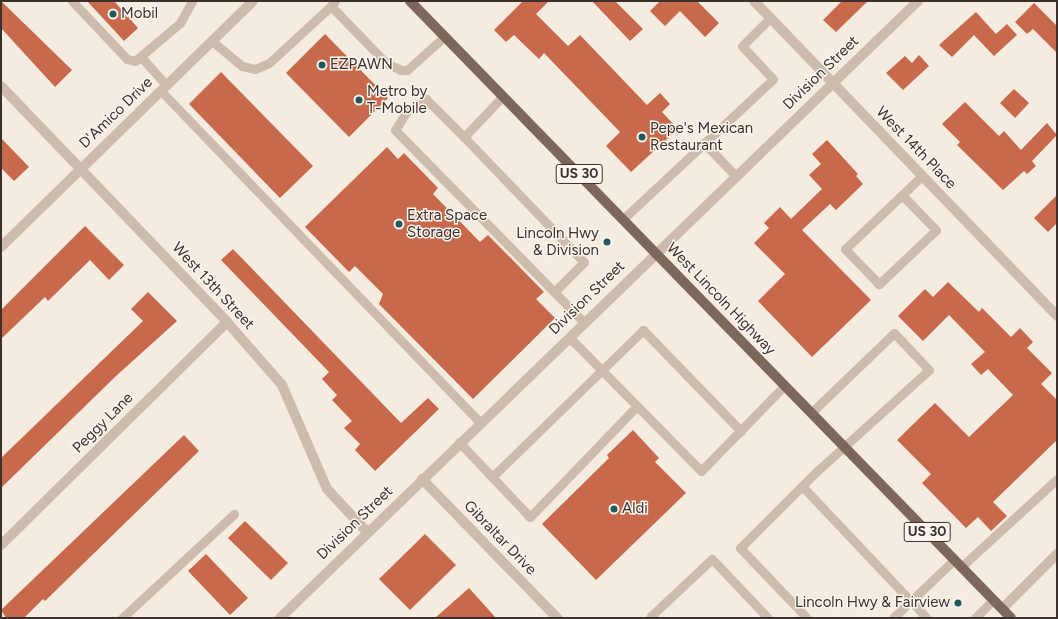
<!DOCTYPE html>
<html>
<head>
<meta charset="utf-8">
<style>
	body { margin:0 }
	#map { position:relative; width:1058px; height:619px; overflow:hidden; background:#f4ebe1; font-family:Figtree,sans-serif }
	div>[style] { position:absolute }
	[style*='--x'] { left:calc(var(--x)*1px); top:calc(var(--y)*1px); width:calc(var(--w)*1px); rotate:calc(var(--a)*1deg) }
	.building>* { inset:0; background:#c8694b }
	.service>* { height:9px; margin:-4.5px; padding:0 4.5px; transform-origin:4.5px; border-radius:4.5px; background:#cdbbac }
	.minor>* { height:10px; margin:-5px; padding:0 5px; transform-origin:5px; border-radius:5px; background:#cdbbac }
	.primary>* { height:10px; margin:-5px; padding:0 5px; transform-origin:5px; border-radius:5px; background:#7d675c }
	.dots>* { width:11px; height:11px; translate:-50% -50%; box-sizing:border-box; border:2px solid #fbf5ee; border-radius:50% }
	span { translate:-50% -50%; white-space:nowrap; text-align:center; line-height:1.15; -webkit-text-stroke:3px #fbf5ee; paint-order:stroke }
	.shield-label span { padding:1px 3px; background:#fbf5ee; border:1px solid; border-radius:3px; -webkit-text-stroke-width:0 }
	.shield-label { font-size:14px; color:#3b302b; font-weight:700 }
	.poi-label { font-size:15px; color:#3b302b }
	.left { translate:0 -50%; text-align:left }
	.right { translate:-100% -50%; text-align:right }
	.street-label { font-size:15px; color:#3b302b }
	.frame { position:absolute; inset:0; border:2px solid #3b302b; pointer-events:none }
</style>
</head>
<body>
<div id="map">
	<div class="building">
		<i style="clip-path:polygon(1px 1px,72px 70px,55px 87px,1px 28px)"></i>
		<i style="clip-path:polygon(87px 1px,114px 1px,138px 28px,124px 41px)"></i>
		<i style="clip-path:polygon(523px 1px,549px 1px,536px 14px,568px 46px,580px 35px,647px 105px,660px 93px,670px 104px,662px 112px,678px 129px,631px 172px,606px 146px,620px 132px,544px 53px,539px 59px,514px 35px,506px 42px,494px 30px)"></i>
		<i style="clip-path:polygon(592px 1px,615px 1px,643px 29px,630px 41px)"></i>
		<i style="clip-path:polygon(660px 1px,697px 1px,719px 23px,705px 37px,680px 11px,665px 26px,650px 11px)"></i>
		<i style="clip-path:polygon(842px 1px,868px 1px,836px 32px,823px 20px)"></i>
		<i style="clip-path:polygon(1034px 3px,1057px 26px,1057px 53px,1033px 29px,1027px 34px,1015px 22px)"></i>
		<i style="clip-path:polygon(976px 12px,996px 34px,1007px 24px,1017px 35px,994px 56px,974px 35px,952px 57px,939px 45px)"></i>
		<i style="clip-path:polygon(325px 34px,388px 98px,349px 137px,286px 73px)"></i>
		<i style="clip-path:polygon(919px 55px,929px 66px,903px 90px,886px 73px,905px 56px,912px 63px)"></i>
		<i style="clip-path:polygon(221px 72px,313px 166px,280px 198px,189px 104px)"></i>
		<i style="clip-path:polygon(1014px 89px,1029px 103px,1015px 118px,1000px 103px)"></i>
		<i style="clip-path:polygon(965px 102px,999px 136px,1004px 131px,1021px 150px,1047px 123px,1057px 135px,1032px 161px,1036px 166px,1027px 174px,1024px 171px,1003px 190px,957px 145px,960px 142px,942px 124px)"></i>
		<i style="clip-path:polygon(1px 138px,29px 167px,14px 181px,1px 168px)"></i>
		<i style="clip-path:polygon(827px 140px,858px 174px,856px 176px,863px 184px,836px 210px,830px 204px,802px 230px,871px 300px,812px 357px,758px 301px,785px 274px,754px 243px,769px 228px,764px 223px,780px 207px,791px 219px,822px 189px,809px 175px,821px 164px,812px 154px)"></i>
		<i style="clip-path:polygon(387px 147px,398px 159px,404px 153px,438px 188px,433px 194px,480px 242px,488px 235px,544px 292px,536px 299px,555px 318px,473px 399px,379px 304px,383px 294px,355px 266px,349px 272px,305px 227px)"></i>
		<i style="clip-path:polygon(1057px 195px,1057px 223px,1048px 232px,1034px 218px)"></i>
		<i style="clip-path:polygon(85px 226px,124px 265px,109px 280px,90px 260px,48px 301px,45px 297px,1px 339px,1px 310px)"></i>
		<i style="clip-path:polygon(233px 249px,401px 423px,428px 398px,439px 409px,375px 471px,355px 450px,360px 444px,344px 428px,352px 421px,332px 400px,337px 395px,322px 379px,329px 372px,221px 260px)"></i>
		<i style="clip-path:polygon(948px 282px,979px 312px,982px 308px,1011px 337px,1020px 328px,1033px 342px,1027px 348px,1052px 373px,1041px 384px,1057px 400px,1057px 440px,993px 502px,1007px 516px,991px 531px,978px 517px,966px 528px,922px 483px,931px 474px,897px 440px,935px 403px,969px 437px,1013px 395px,988px 369px,981px 375px,971px 364px,985px 352px,949px 315px,923px 341px,898px 316px,925px 289px,933px 297px)"></i>
		<i style="clip-path:polygon(148px 292px,177px 321px,116px 376px,1px 488px,1px 458px,143px 321px,131px 309px)"></i>
		<i style="clip-path:polygon(633px 430px,659px 458px,655px 462px,686px 493px,596px 580px,542px 524px,609px 458px,607px 455px)"></i>
		<i style="clip-path:polygon(184px 435px,199px 451px,45px 601px,43px 599px,24px 618px,6px 618px,1px 610px)"></i>
		<i style="clip-path:polygon(245px 521px,288px 563px,271px 580px,228px 538px)"></i>
		<i style="clip-path:polygon(425px 534px,456px 565px,410px 610px,379px 579px)"></i>
		<i style="clip-path:polygon(206px 554px,248px 598px,230px 615px,188px 571px)"></i>
		<i style="clip-path:polygon(469px 588px,496px 618px,435px 618px)"></i>
	</div>
	<div class="service">
		<i style="--x:72;--y:1;--w:80;--a:46.5"></i>
		<i style="--x:127;--y:59;--w:8;--a:14"></i>
		<i style="--x:135;--y:61;--w:59;--a:-40.2"></i>
		<i style="--x:180;--y:23;--w:25;--a:-61"></i>
		<i style="--x:335;--y:1;--w:6;--a:129"></i>
		<i style="--x:331;--y:6;--w:79;--a:46"></i>
		<i style="--x:386;--y:63;--w:17;--a:25"></i>
		<i style="--x:401;--y:70;--w:6;--a:0"></i>
		<i style="--x:407;--y:70;--w:51;--a:-41.8"></i>
		<i style="--x:212;--y:41;--w:39;--a:40"></i>
		<i style="--x:242;--y:66;--w:13;--a:13"></i>
		<i style="--x:255;--y:69;--w:15;--a:-23"></i>
		<i style="--x:269;--y:63;--w:84;--a:-42.6"></i>
		<i style="--x:142;--y:58;--w:36;--a:48"></i>
		<i style="--x:161;--y:91;--w:460;--a:46.1"></i>
		<i style="--x:503;--y:96;--w:57;--a:133.6"></i>
		<i style="--x:464;--y:137;--w:54;--a:-135"></i>
		<i style="--x:426;--y:99;--w:22;--a:148"></i>
		<i style="--x:407;--y:111;--w:22;--a:122"></i>
		<i style="--x:395;--y:130;--w:269;--a:45.5"></i>
		<i style="--x:464;--y:137;--w:173;--a:46.2"></i>
		<i style="--x:584;--y:262;--w:42;--a:135"></i>
		<i style="--x:704;--y:143;--w:46;--a:45.9"></i>
		<i style="--x:902;--y:195;--w:49;--a:45.8"></i>
		<i style="--x:936;--y:230;--w:79;--a:136.5"></i>
		<i style="--x:879;--y:284;--w:49;--a:-134.2"></i>
		<i style="--x:845;--y:249;--w:79;--a:-43.5"></i>
		<i style="--x:902;--y:195;--w:28;--a:-44"></i>
		<i style="--x:623;--y:219;--w:205;--a:-43"></i>
		<i style="--x:773;--y:79;--w:45;--a:-133.2"></i>
		<i style="--x:742;--y:46;--w:40;--a:-45"></i>
		<i style="--x:569;--y:337;--w:188;--a:45.4"></i>
		<i style="--x:701;--y:471;--w:119;--a:-45.7"></i>
		<i style="--x:459;--y:442;--w:103;--a:46.6"></i>
		<i style="--x:530;--y:517;--w:154;--a:-46.1"></i>
		<i style="--x:492;--y:477;--w:211;--a:-44.2"></i>
		<i style="--x:643;--y:330;--w:141;--a:45.9"></i>
		<i style="--x:802;--y:486;--w:182;--a:46.6"></i>
		<i style="--x:961;--y:567;--w:130;--a:-42.5"></i>
		<i style="--x:122;--y:618;--w:153;--a:-42.9"></i>
		<i style="--x:653;--y:618;--w:3;--a:-135"></i>
		<i style="--x:651;--y:616;--w:83;--a:-43.1"></i>
		<i style="--x:712;--y:559;--w:81;--a:46.5"></i>
		<i style="--x:807;--y:618;--w:97;--a:-133.7"></i>
		<i style="--x:740;--y:548;--w:107;--a:-45"></i>
		<i style="--x:816;--y:472;--w:152;--a:-42.1"></i>
		<i style="--x:929;--y:370;--w:51;--a:-133.4"></i>
		<i style="--x:894;--y:333;--w:115;--a:136.1"></i>
		<i style="--x:893;--y:618;--w:84;--a:-43.6"></i>
		<i style="--x:975;--y:618;--w:25;--a:-45"></i>
	</div>
	<div class="minor">
		<i style="--x:754;--y:1;--w:437;--a:46.1"></i>
		<i style="--x:1;--y:86;--w:327;--a:46.2"></i>
		<i style="--x:227;--y:322;--w:84;--a:48.9"></i>
		<i style="--x:282;--y:385;--w:113;--a:66.6"></i>
		<i style="--x:327;--y:489;--w:59;--a:47.1"></i>
		<i style="--x:1;--y:247;--w:352;--a:-44.3"></i>
		<i style="--x:422;--y:479;--w:194;--a:45.8"></i>
		<i style="--x:1;--y:545;--w:317;--a:-44.6"></i>
		<i style="--x:1002;--y:609;--w:78;--a:-45"></i>
		<i style="--x:280;--y:618;--w:888;--a:-44.04"></i>
	</div>
	<div class="primary">
		<i style="--x:410;--y:1;--w:861;--a:45.75"></i>
	</div>
	<div class="dots">
		<i style="left:113px;top:14px;background:#1f5a5e"></i>
		<i style="left:322px;top:65px;background:#1f5a5e"></i>
		<i style="left:359px;top:100px;background:#1f5a5e"></i>
		<i style="left:642px;top:137px;background:#1f5a5e"></i>
		<i style="left:399px;top:224px;background:#1f5a5e"></i>
		<i style="left:607px;top:242px;background:#1f5a5e"></i>
		<i style="left:614px;top:509px;background:#1f5a5e"></i>
		<i style="left:958px;top:603px;background:#1f5a5e"></i>
	</div>
	<div class="shield-label">
		<span style="left:579px;top:174px">US 30</span>
		<span style="left:927px;top:532px">US 30</span>
	</div>
	<div class="poi-label">
		<span class="left" style="left:121px;top:14px">Mobil</span>
		<span class="left" style="left:330px;top:65px">EZPAWN</span>
		<span class="left" style="left:367px;top:100px">Metro by<br>T-Mobile</span>
		<span class="left" style="left:650px;top:137px">Pepe's Mexican<br>Restaurant</span>
		<span class="left" style="left:407px;top:224px">Extra Space<br>Storage</span>
		<span class="right" style="left:599px;top:242px">Lincoln Hwy<br>&amp; Division</span>
		<span class="left" style="left:622px;top:509px">Aldi</span>
		<span class="right" style="left:950px;top:603px">Lincoln Hwy &amp; Fairview</span>
	</div>
	<div class="street-label">
		<span style="left:821px;top:73px;rotate:-44deg">Division Street</span>
		<span style="left:116px;top:113px;rotate:-44deg">D'Amico Drive</span>
		<span style="left:916px;top:148px;rotate:46deg">West 14th Place</span>
		<span style="left:213px;top:286px;rotate:47deg">West 13th Street</span>
		<span style="left:587px;top:298px;rotate:-44deg">Division Street</span>
		<span style="left:721px;top:299px;rotate:46deg">West Lincoln Highway</span>
		<span style="left:103px;top:423px;rotate:-45deg">Peggy Lane</span>
		<span style="left:355px;top:523px;rotate:-44deg">Division Street</span>
		<span style="left:500px;top:538px;rotate:46deg">Gibraltar Drive</span>
	</div>
	<div class="frame"></div>
</div>
</body>
</html>
